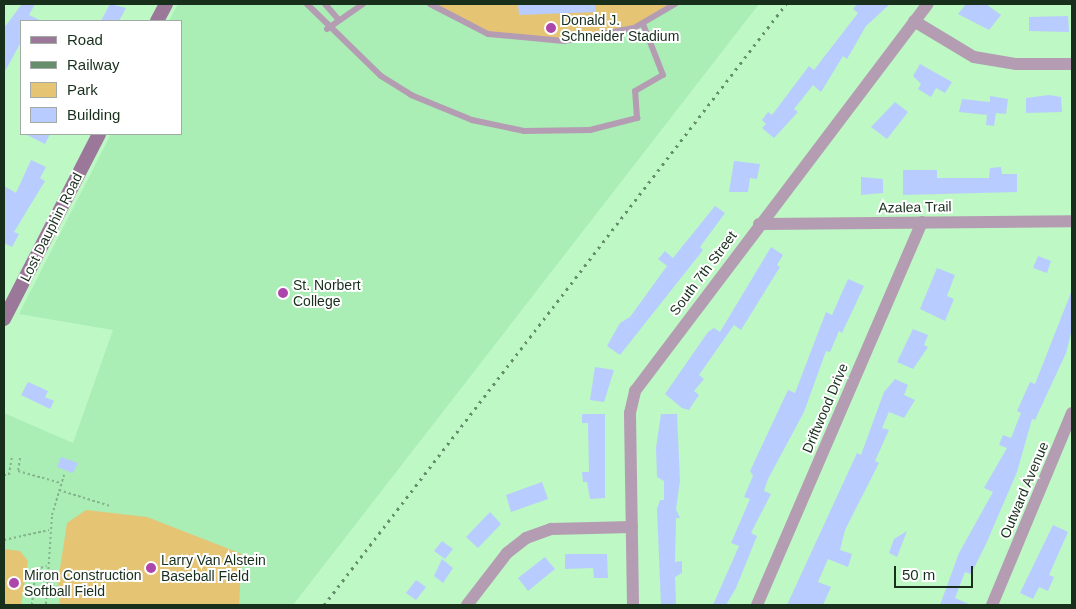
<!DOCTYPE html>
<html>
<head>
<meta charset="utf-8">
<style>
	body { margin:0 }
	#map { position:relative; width:1076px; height:609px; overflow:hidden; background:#bdf8c5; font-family:Arial,sans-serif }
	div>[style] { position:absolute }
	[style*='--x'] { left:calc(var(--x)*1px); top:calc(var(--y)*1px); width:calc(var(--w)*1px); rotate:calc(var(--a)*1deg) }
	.built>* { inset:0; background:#aaedb5 }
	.green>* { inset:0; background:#e5c574 }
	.building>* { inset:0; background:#b9ccff }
	.path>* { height:2px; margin-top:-1px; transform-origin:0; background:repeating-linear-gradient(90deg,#84b38b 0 2.5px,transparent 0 5px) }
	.service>* { height:6px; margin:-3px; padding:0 3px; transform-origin:3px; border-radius:3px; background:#b49db2 }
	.minor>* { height:12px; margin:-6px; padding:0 6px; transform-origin:6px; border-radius:6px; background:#b49db2 }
	.secondary>* { height:14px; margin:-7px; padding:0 7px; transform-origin:7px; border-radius:7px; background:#9b7899 }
	.rail>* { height:3px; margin-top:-1.5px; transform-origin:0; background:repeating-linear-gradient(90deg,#668e6c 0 2.5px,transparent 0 7.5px) }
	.dots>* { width:14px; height:14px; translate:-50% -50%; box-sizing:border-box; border:2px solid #fff; border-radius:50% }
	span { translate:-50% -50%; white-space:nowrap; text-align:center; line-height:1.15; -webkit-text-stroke:4px #fff; paint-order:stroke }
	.poi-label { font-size:14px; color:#182f1c }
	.left { translate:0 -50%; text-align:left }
	.street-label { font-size:14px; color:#182f1c }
	.frame { position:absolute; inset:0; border:5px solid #182f1c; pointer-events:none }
	.legend { position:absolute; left:20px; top:20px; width:162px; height:115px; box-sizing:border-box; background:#fff; border:1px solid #a3aca4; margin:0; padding:6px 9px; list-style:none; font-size:15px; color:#182f1c }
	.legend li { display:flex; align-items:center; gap:10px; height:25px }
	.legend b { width:25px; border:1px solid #a3aca4 }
	.scale { position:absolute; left:894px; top:566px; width:79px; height:22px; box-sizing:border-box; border:2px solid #182f1c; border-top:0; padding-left:6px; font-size:15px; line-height:18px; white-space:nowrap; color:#182f1c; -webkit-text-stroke:4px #fff; paint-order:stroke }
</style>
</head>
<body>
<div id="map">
	<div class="built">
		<i style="clip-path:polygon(178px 4px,759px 4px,293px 605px,4px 605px,4px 413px,73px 443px,113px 330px,19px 314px,111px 134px,181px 134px,181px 21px,169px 21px)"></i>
	</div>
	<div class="green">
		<i style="clip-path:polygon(432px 4px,675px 4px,658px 17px,606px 35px,555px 41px,501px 37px)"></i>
		<i style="clip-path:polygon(86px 510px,147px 517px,242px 554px,239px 605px,60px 605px,58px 581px,67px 523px)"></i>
		<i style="clip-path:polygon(4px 549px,20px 551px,28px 561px,21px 605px,4px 605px)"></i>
	</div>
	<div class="building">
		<i style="clip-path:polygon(22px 4px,35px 4px,29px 15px,42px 21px,21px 21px,21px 42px,4px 73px,4px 28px)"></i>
		<i style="clip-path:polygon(110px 4px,126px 8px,119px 21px,101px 21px)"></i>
		<i style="clip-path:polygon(518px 4px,595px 4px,596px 12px,519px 15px)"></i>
		<i style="clip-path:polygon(857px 4px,890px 4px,866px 26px,847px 59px,843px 56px,821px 92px,813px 85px,794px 109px,798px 112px,774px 138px,762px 128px,766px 124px,762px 120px,768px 112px,772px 115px,809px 66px,814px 70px,858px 13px,853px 9px)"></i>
		<i style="clip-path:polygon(966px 4px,986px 4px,1001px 15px,989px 30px,958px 14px)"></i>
		<i style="clip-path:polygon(1068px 16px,1069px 32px,1029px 31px,1029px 17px)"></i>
		<i style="clip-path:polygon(920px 64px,952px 82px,945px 93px,936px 88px,931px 97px,918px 89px,921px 84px,913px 76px)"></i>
		<i style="clip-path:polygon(1049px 95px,1061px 97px,1062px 112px,1026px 113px,1026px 98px)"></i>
		<i style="clip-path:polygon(990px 96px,1008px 99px,1006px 114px,996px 113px,994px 126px,986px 125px,987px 115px,959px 112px,962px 99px,990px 102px)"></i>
		<i style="clip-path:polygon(895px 102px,908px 112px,887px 139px,871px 127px)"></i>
		<i style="clip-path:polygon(25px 134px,50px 134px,45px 144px)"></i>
		<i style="clip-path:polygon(31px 160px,46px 167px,40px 178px,45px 181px,14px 232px,19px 234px,12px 247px,4px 243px,4px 186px,16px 193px)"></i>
		<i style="clip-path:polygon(734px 161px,760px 164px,757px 179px,750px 178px,748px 192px,729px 192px)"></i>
		<i style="clip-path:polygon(1001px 167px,1002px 174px,1017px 174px,1017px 192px,903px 195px,903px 170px,937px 170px,937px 178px,989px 178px,990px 168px)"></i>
		<i style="clip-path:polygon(861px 177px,883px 179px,883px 193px,861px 195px)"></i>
		<i style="clip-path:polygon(715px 206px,725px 213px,700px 247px,703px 250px,620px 355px,607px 346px,620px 323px,630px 317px,667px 266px,658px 259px,665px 251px,673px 258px)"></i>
		<i style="clip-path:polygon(771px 247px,783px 255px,777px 265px,780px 267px,741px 330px,734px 325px,699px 375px,704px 379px,694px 391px,699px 395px,694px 402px,689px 410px,682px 408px,665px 394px,708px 332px,714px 328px,720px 332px)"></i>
		<i style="clip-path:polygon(1038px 256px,1051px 261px,1047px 273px,1033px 268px)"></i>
		<i style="clip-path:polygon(937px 268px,955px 275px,947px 296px,954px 299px,945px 321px,920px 309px)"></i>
		<i style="clip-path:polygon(848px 279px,864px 286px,842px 333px,839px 331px,830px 352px,826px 351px,804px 412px,768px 479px,764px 491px,771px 494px,751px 533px,757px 536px,736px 588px,726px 605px,713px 605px,739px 546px,731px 543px,750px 499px,744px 497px,753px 476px,750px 471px,788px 390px,795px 393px,826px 312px,832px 315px)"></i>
		<i style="clip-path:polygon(1072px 290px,1072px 329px,1066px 353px,1035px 420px,1032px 419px,1017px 472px,986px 544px,971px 574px,965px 572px,955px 598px,971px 605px,940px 605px,959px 553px,993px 492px,984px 488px,1007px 448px,999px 445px,1003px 435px,1011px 438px,1021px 413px,1017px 411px,1030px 382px,1035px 384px)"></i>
		<i style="clip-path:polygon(913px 329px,928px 335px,924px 345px,928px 347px,913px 369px,897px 362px)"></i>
		<i style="clip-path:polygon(595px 367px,614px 370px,604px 402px,590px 400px)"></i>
		<i style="clip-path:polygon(895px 379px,908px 385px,904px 395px,915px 400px,904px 418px,889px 412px,882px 428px,889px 430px,875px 461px,879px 463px,845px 530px,840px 550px,852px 554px,848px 567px,828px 559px,818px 582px,831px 587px,823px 605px,787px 605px,857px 453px,861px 455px,884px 392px)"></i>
		<i style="clip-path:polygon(28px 382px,48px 391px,45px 397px,54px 401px,50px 409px,21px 395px)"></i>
		<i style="clip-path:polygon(582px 414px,605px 414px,605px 498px,590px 499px,587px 482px,583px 482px,582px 472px,589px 472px,588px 423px,582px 423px)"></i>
		<i style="clip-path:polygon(661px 414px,677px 414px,680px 481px,676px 509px,680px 518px,676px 518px,675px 562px,682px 561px,682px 573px,675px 577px,676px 605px,661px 605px,657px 509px,660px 500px,664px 500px,664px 481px,657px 477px,656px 448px)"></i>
		<i style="clip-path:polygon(61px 457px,78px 463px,73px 473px,57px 467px)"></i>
		<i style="clip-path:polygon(542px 482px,548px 499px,511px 512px,506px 495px)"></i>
		<i style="clip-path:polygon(490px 512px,501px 524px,478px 548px,466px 537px)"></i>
		<i style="clip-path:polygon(1053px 525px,1068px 532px,1049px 575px,1054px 577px,1048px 591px,1039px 587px,1033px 599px,1020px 593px)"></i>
		<i style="clip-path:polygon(907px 531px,897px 557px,889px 553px,894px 539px)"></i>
		<i style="clip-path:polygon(442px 541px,453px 549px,445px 559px,434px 551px)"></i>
		<i style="clip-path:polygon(565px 554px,607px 554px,608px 578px,594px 578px,593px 568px,565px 569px)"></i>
		<i style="clip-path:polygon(545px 557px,555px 569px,528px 591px,518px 578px)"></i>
		<i style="clip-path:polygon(442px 559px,453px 568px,443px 583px,434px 576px)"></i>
		<i style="clip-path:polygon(416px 580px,426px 587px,416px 600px,406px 593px)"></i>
	</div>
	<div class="path">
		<i style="--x:20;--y:458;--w:13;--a:99"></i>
		<i style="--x:18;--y:471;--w:45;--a:15.6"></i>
		<i style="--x:4;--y:475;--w:5;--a:0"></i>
		<i style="--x:9;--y:475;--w:18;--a:-81"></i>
		<i style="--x:59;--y:490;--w:53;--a:17.4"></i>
		<i style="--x:4;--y:540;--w:46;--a:-12.5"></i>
		<i style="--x:46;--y:604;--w:89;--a:-86.1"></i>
		<i style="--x:52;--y:515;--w:42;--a:-73.3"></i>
		<i style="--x:32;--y:605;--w:36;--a:-84"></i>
		<i style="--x:36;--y:569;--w:11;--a:-15"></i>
	</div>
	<div class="service">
		<i style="--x:307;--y:4;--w:103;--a:44.2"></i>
		<i style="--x:381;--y:76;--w:36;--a:32"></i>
		<i style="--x:411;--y:95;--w:66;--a:22.3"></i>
		<i style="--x:472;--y:120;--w:53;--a:11.9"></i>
		<i style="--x:524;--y:131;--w:66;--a:-0.9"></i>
		<i style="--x:590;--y:130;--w:49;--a:-14.3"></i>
		<i style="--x:637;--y:118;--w:27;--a:-94"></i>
		<i style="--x:635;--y:91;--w:32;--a:-30"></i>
		<i style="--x:663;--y:75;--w:55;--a:-111.4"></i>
		<i style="--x:325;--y:4;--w:21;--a:49"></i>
		<i style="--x:430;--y:4;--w:65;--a:27.3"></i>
		<i style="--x:488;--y:34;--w:76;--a:5.3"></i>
		<i style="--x:564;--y:41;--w:71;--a:-10.5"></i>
		<i style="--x:634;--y:28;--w:48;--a:-30.3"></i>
		<i style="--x:327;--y:29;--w:44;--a:-34.8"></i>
	</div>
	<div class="minor">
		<i style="--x:914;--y:21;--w:70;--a:31"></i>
		<i style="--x:974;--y:57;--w:43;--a:9.5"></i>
		<i style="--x:1016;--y:64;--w:56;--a:0"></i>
		<i style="--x:759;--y:224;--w:313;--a:-0.5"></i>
		<i style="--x:467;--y:605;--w:66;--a:-52.4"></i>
		<i style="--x:507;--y:553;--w:24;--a:-38"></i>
		<i style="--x:526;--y:538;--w:27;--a:-20"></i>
		<i style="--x:551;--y:529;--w:81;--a:-1.4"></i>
		<i style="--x:633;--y:605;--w:192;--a:-90.9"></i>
		<i style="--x:630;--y:413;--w:23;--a:-77"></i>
		<i style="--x:635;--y:391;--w:485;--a:-52.9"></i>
		<i style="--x:757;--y:605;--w:417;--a:-66.7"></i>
		<i style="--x:992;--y:605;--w:208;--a:-67.4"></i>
	</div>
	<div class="secondary">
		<i style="--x:157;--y:21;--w:19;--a:-62"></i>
		<i style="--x:4;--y:319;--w:208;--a:-62.8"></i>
	</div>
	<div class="rail">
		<i style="--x:324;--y:605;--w:758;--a:-52.45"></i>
	</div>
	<div class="dots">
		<i style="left:551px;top:28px;background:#ad46aa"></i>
		<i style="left:283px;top:293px;background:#ad46aa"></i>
		<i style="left:151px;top:568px;background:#ad46aa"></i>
		<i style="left:14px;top:583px;background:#ad46aa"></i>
	</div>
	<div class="poi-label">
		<span class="left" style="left:561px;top:28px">Donald J.<br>Schneider Stadium</span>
		<span class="left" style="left:293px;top:293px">St. Norbert<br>College</span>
		<span class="left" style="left:161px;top:568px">Larry Van Alstein<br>Baseball Field</span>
		<span class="left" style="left:24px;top:583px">Miron Construction<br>Softball Field</span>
	</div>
	<div class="street-label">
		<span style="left:915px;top:207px;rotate:-1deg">Azalea Trail</span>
		<span style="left:51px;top:227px;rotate:-63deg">Lost Dauphin Road</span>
		<span style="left:703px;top:273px;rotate:-53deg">South 7th Street</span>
		<span style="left:825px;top:408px;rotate:-67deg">Driftwood Drive</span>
		<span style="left:1024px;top:490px;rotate:-67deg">Outward Avenue</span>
	</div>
	<div class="frame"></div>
	<ul class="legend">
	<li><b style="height:6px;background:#9b7899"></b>Road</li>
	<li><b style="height:6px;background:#668e6c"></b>Railway</li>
	<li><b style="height:14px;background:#e5c574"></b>Park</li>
	<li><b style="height:14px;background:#b9ccff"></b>Building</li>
	</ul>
	<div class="scale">50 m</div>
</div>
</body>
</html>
